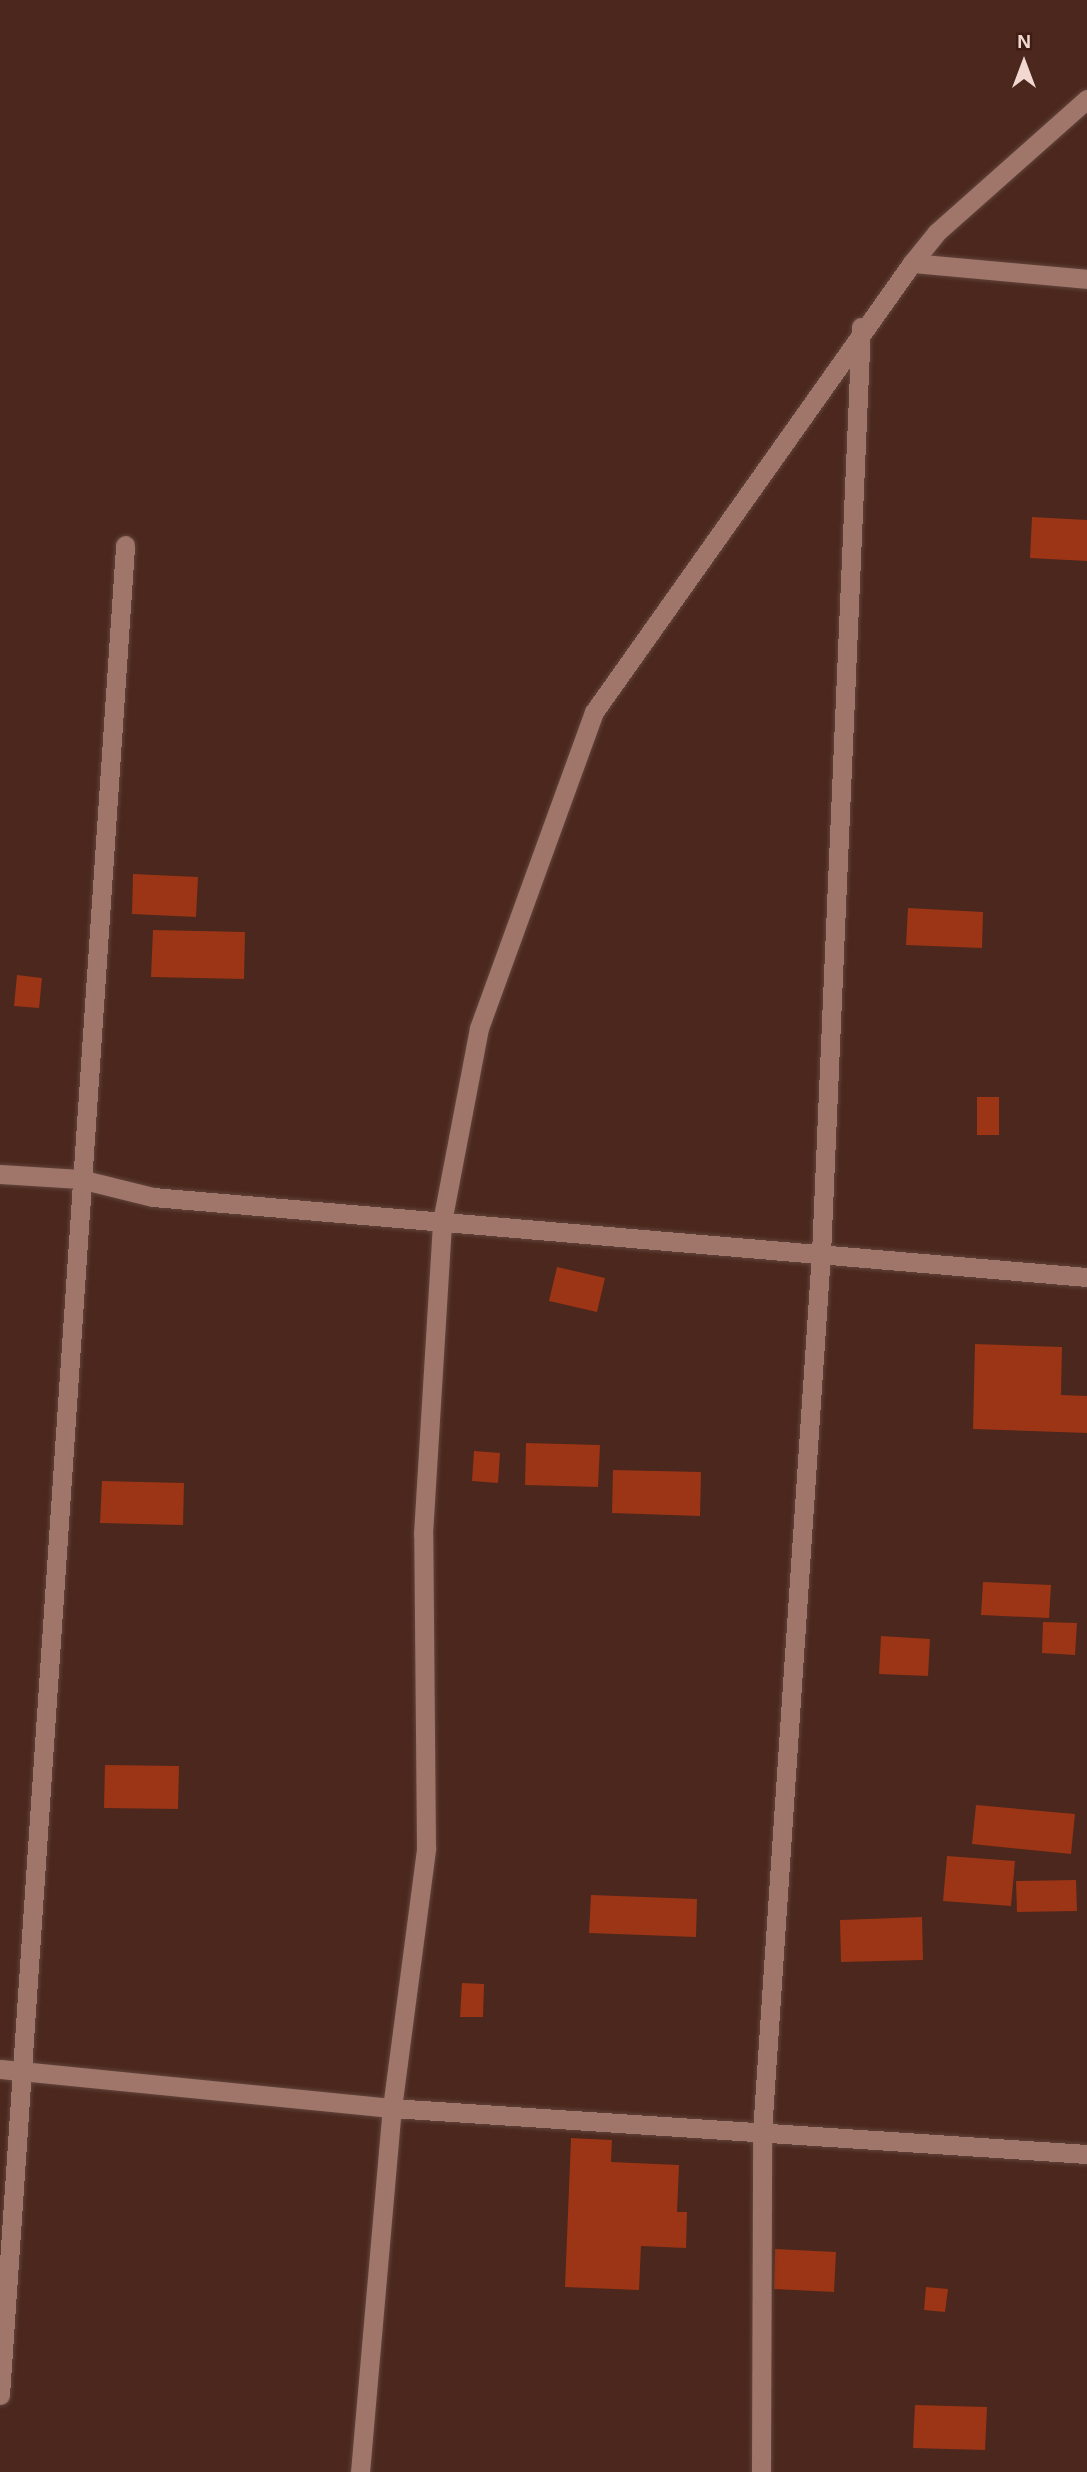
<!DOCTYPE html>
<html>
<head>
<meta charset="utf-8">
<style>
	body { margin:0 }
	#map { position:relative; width:1087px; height:2472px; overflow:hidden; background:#4b271d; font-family:Helvetica,sans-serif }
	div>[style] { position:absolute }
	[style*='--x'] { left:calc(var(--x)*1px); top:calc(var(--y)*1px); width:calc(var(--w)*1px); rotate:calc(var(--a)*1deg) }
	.building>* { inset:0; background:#9b3515 }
	.roads { filter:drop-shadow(0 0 2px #61443b) drop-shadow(0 0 2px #61443b) }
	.minor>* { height:19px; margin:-9.5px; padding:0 9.5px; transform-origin:9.5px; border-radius:9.5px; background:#a0766a }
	span { translate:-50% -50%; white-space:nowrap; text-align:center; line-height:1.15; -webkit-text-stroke:6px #3f1d14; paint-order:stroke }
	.north { position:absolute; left:989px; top:28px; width:70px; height:70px; -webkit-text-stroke:5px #3f1d14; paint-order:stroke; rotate:0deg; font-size:19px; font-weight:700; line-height:28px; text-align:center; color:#f1d9d2 }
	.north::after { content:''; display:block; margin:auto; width:24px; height:32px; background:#f1d9d2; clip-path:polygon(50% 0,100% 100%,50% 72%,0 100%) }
</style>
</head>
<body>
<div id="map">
	<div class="building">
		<i style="clip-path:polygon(1032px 517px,1087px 520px,1087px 561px,1030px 558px)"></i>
		<i style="clip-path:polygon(133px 874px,198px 877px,196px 917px,132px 914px)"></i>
		<i style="clip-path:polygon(908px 908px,983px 912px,982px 948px,906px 945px)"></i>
		<i style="clip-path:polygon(153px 930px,245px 932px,244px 979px,151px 977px)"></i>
		<i style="clip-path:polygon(17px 975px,42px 978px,39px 1008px,14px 1006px)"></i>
		<i style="clip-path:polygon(977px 1097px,999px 1097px,999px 1135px,977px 1135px)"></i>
		<i style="clip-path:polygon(557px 1267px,605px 1278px,597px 1312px,549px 1301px)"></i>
		<i style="clip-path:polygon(975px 1344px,1062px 1347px,1061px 1395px,1087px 1396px,1087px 1433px,973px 1429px)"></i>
		<i style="clip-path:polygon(526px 1443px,600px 1445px,598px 1487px,525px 1485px)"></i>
		<i style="clip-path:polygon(474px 1451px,500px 1453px,498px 1483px,472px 1481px)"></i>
		<i style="clip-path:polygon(613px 1470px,701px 1472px,700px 1516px,612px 1513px)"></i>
		<i style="clip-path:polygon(102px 1481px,184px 1483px,183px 1525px,100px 1523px)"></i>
		<i style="clip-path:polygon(983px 1582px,1051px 1585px,1049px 1618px,981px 1615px)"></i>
		<i style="clip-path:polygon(1043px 1622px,1077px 1623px,1075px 1655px,1042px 1653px)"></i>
		<i style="clip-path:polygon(881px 1636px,930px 1639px,928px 1676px,879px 1674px)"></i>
		<i style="clip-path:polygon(105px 1765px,179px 1766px,178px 1809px,104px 1808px)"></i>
		<i style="clip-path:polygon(976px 1805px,1075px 1814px,1071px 1854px,972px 1844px)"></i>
		<i style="clip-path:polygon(947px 1856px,1015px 1861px,1011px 1906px,943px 1901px)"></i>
		<i style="clip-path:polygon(1076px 1880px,1077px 1911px,1017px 1912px,1016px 1881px)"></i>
		<i style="clip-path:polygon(591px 1895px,697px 1899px,696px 1937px,589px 1933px)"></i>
		<i style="clip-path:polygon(922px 1917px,923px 1960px,841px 1962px,840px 1920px)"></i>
		<i style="clip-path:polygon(462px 1983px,484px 1984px,483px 2017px,460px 2017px)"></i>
		<i style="clip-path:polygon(571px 2138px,612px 2140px,611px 2162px,679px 2165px,677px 2212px,687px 2212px,686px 2248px,641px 2246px,639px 2290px,565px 2287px)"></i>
		<i style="clip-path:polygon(775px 2249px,836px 2252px,834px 2292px,774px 2289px)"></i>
		<i style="clip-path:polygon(926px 2287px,948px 2289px,945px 2312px,924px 2310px)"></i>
		<i style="clip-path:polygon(915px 2405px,987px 2407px,985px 2450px,913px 2448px)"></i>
	</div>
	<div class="roads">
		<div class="minor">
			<i style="--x:912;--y:263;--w:176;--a:5.2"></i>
			<i style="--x:0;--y:1174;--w:80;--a:3.6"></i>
			<i style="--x:80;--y:1179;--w:75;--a:13.9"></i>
			<i style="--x:153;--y:1197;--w:937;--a:4.9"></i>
			<i style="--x:0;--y:2069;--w:394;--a:5.7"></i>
			<i style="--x:392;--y:2108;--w:697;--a:3.79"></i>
			<i style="--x:0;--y:2395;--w:1854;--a:-86.13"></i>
			<i style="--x:360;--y:2472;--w:365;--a:-85"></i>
			<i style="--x:392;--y:2108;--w:262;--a:-82.5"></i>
			<i style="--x:426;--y:1848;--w:314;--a:-90.5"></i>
			<i style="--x:423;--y:1534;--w:313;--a:-86.5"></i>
			<i style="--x:442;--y:1222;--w:197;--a:-79.2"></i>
			<i style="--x:479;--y:1028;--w:336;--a:-70"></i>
			<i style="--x:594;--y:712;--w:550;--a:-54.69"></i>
			<i style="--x:912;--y:263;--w:38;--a:-51"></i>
			<i style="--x:936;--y:233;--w:202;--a:-41.6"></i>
			<i style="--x:761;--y:2472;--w:340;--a:-89.8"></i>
			<i style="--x:762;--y:2132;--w:880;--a:-86.16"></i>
			<i style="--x:821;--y:1254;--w:928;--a:-87.53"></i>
		</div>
	</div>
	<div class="north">N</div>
</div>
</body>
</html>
